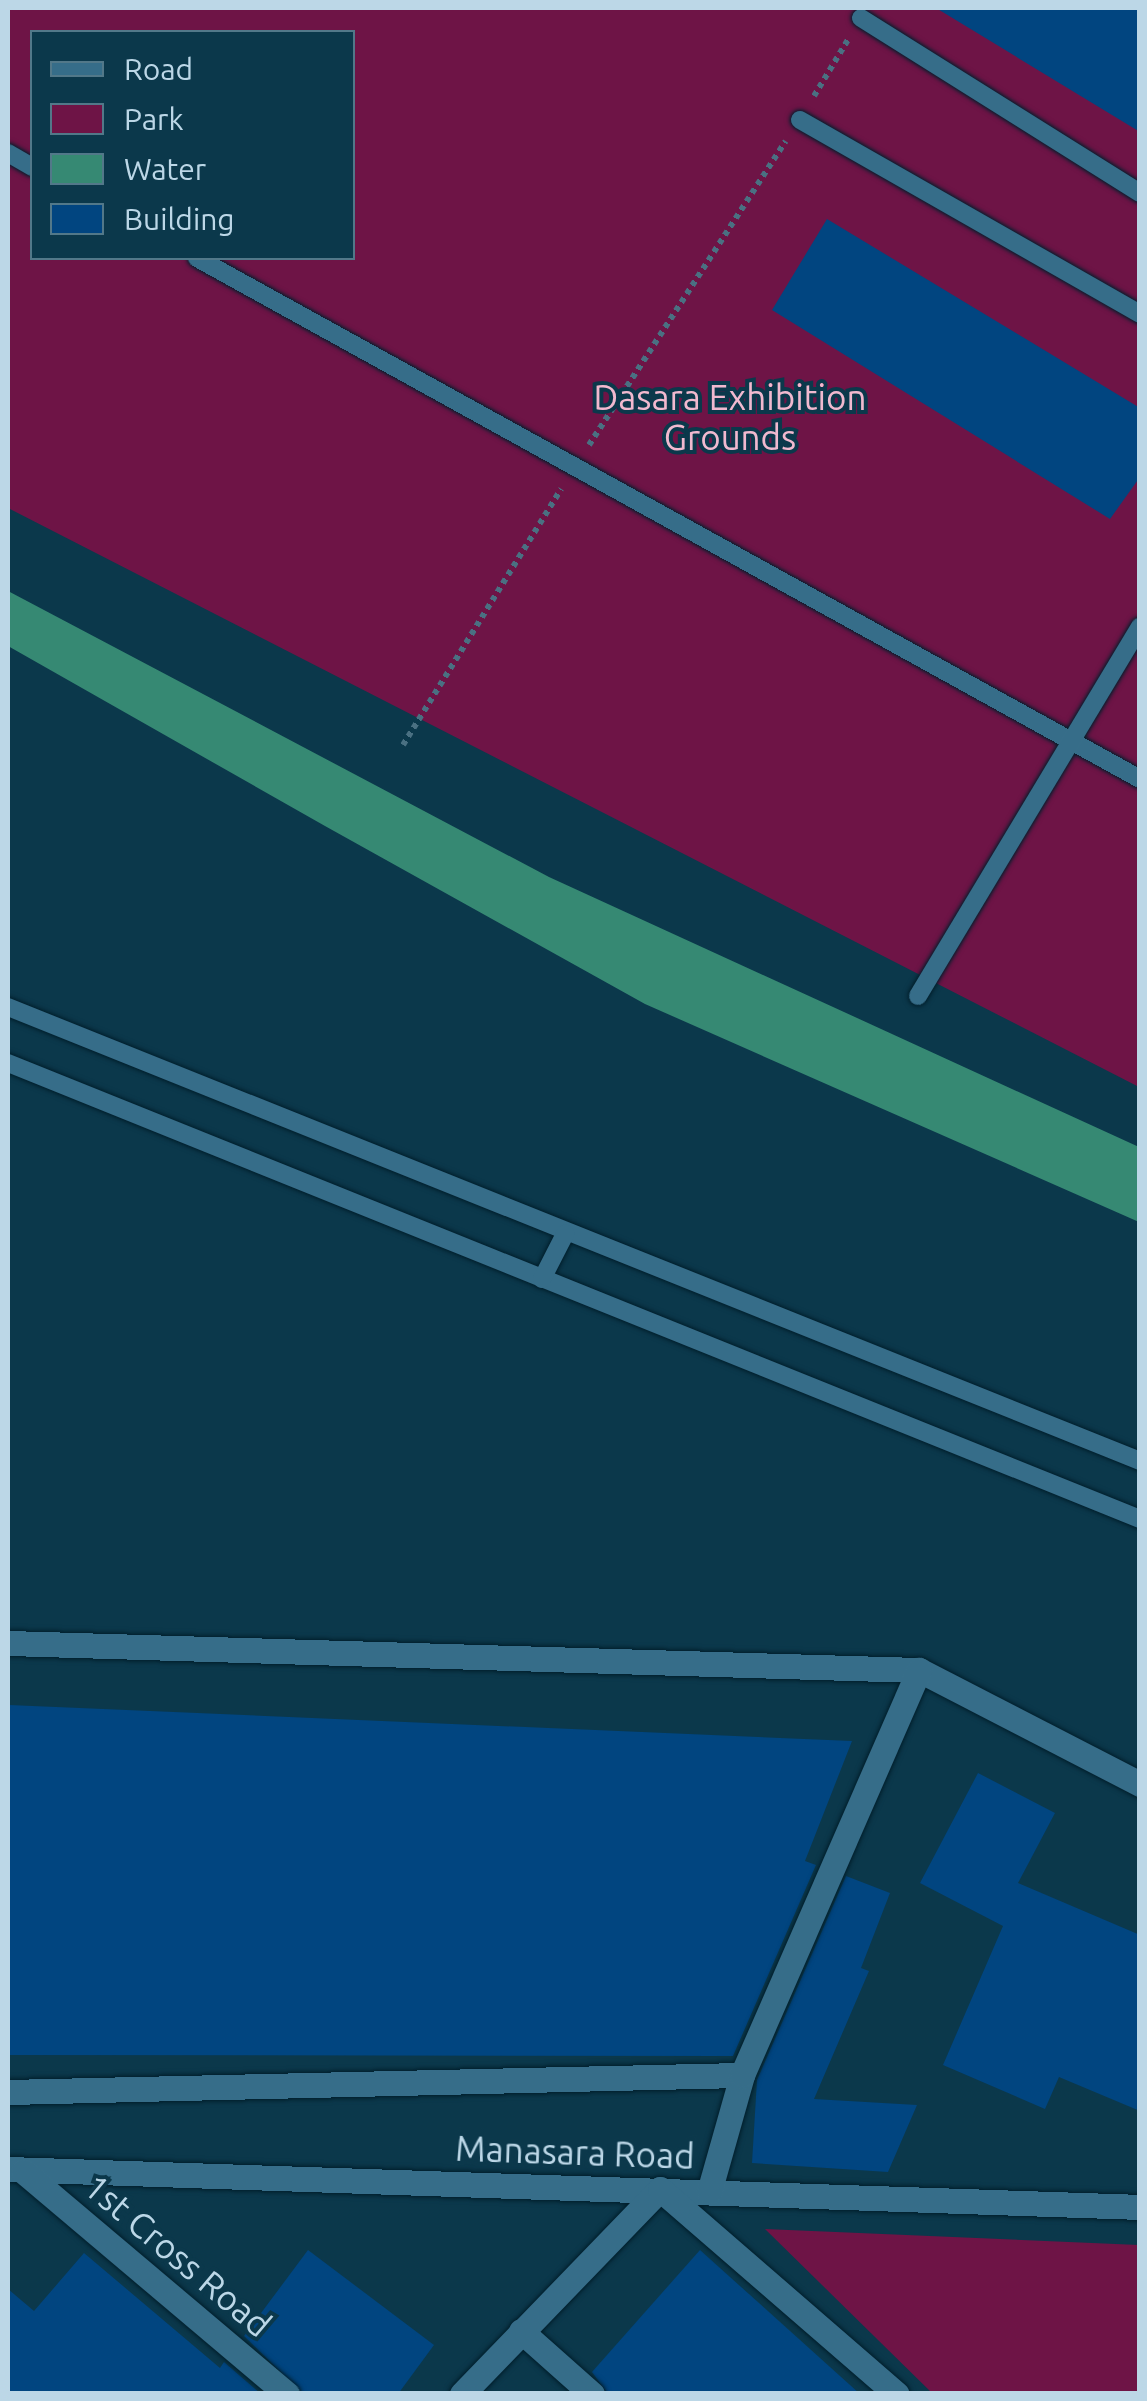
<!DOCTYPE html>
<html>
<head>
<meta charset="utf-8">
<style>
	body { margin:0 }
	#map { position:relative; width:1147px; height:2401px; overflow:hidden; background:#0b384b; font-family:Ubuntu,sans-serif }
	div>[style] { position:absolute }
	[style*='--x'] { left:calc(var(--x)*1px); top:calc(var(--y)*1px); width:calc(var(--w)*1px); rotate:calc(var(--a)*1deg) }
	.green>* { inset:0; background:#6e1446 }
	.water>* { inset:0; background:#368973 }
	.building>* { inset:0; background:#014580 }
	.path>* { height:6px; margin-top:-3px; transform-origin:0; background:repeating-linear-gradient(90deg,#4a7082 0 5px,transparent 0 10px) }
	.roads { filter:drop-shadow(0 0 2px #011e2b) drop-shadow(0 0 2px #011e2b) }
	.lane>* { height:18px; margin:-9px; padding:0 9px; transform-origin:9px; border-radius:9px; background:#366d89 }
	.street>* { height:25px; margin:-12.5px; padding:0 12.5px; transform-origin:12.5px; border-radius:12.5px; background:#366d89 }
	span { translate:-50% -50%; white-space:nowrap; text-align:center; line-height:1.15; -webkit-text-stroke:8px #0b384b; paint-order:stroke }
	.park-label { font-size:35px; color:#f1b9cf }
	.street-label { font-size:35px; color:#bcd7e7 }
	.frame { position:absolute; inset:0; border:10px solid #bcd7e7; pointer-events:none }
	.legend { position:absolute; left:30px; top:30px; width:325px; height:230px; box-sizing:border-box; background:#0b384b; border:2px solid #527889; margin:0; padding:12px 18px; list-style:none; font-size:30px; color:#bcd7e7 }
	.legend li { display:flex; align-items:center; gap:20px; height:50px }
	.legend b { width:50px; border:2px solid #527889 }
</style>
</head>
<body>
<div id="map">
	<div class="green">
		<i style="clip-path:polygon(evenodd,8px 8px,1139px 8px,1139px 1087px,8px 508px,8px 8px,32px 32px,352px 32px,352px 258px,32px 258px,32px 32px)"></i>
		<i style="clip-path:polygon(765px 2229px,1139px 2245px,1139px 2393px,932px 2393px)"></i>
	</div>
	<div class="water">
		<i style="clip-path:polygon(8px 591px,549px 877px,1139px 1147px,1139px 1222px,645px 1004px,325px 826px,8px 646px)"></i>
	</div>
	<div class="building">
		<i style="clip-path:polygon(936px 8px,1140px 8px,1140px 132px)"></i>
		<i style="clip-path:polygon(827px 219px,1140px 408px,1140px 477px,1110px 519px,772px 310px)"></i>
		<i style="clip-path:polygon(9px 1705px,852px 1741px,805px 1861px,816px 1865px,733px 2056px,8px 2055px)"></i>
		<i style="clip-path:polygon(978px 1773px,1055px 1813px,1018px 1883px,1140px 1935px,1140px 2111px,1059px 2077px,1045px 2109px,943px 2065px,1003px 1926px,920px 1883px)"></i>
		<i style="clip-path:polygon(846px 1876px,890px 1893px,861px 1968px,869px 1971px,814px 2099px,917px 2105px,888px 2172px,752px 2163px,757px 2080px)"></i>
		<i style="clip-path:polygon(308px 2250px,434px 2345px,398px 2394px,303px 2394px,244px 2336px)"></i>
		<i style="clip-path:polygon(700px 2250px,860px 2394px,608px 2394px,592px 2372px)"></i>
		<i style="clip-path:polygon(84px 2253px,220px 2368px,224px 2362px,261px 2394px,8px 2394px,8px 2289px,34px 2311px)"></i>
	</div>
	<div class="path">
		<i style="--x:814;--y:96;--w:68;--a:-58.9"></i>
		<i style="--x:589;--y:445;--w:362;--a:-57.1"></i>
		<i style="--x:403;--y:745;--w:301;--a:-58.3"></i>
	</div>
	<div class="roads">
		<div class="lane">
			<i style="--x:861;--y:18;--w:329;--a:32.1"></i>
			<i style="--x:800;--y:120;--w:391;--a:29.7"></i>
			<i style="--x:8;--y:153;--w:28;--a:30"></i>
			<i style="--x:197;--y:258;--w:1077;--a:28.92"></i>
			<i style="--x:918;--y:996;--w:431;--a:-59"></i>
			<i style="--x:8;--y:1007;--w:1220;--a:21.85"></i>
			<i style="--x:8;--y:1063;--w:1220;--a:21.94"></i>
			<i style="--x:542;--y:1279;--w:51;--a:-62.9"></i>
		</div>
		<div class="street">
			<i style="--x:8;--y:1643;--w:911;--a:1.7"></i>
			<i style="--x:919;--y:1670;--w:249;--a:27.3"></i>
			<i style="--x:8;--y:2092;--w:734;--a:-1.33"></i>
			<i style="--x:8;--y:2169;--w:1133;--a:1.92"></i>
			<i style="--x:23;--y:2171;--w:346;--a:40.2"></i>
			<i style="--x:709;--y:2192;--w:122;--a:-74.2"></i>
			<i style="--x:742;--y:2075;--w:442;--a:-66.4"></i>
			<i style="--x:521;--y:2331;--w:95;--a:41.6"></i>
			<i style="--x:462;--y:2394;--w:285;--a:-46"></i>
			<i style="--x:660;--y:2189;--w:313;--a:40.9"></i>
		</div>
	</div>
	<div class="park-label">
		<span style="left:730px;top:417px">Dasara Exhibition<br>Grounds</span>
	</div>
	<div class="street-label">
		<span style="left:575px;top:2152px;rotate:2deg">Manasara Road</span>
		<span style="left:178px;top:2255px;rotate:40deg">1st Cross Road</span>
	</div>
	<div class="frame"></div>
	<ul class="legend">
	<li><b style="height:12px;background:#366d89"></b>Road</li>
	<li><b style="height:28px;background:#6e1446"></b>Park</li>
	<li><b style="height:28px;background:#368973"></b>Water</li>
	<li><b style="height:28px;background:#014580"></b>Building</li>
	</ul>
</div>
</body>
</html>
